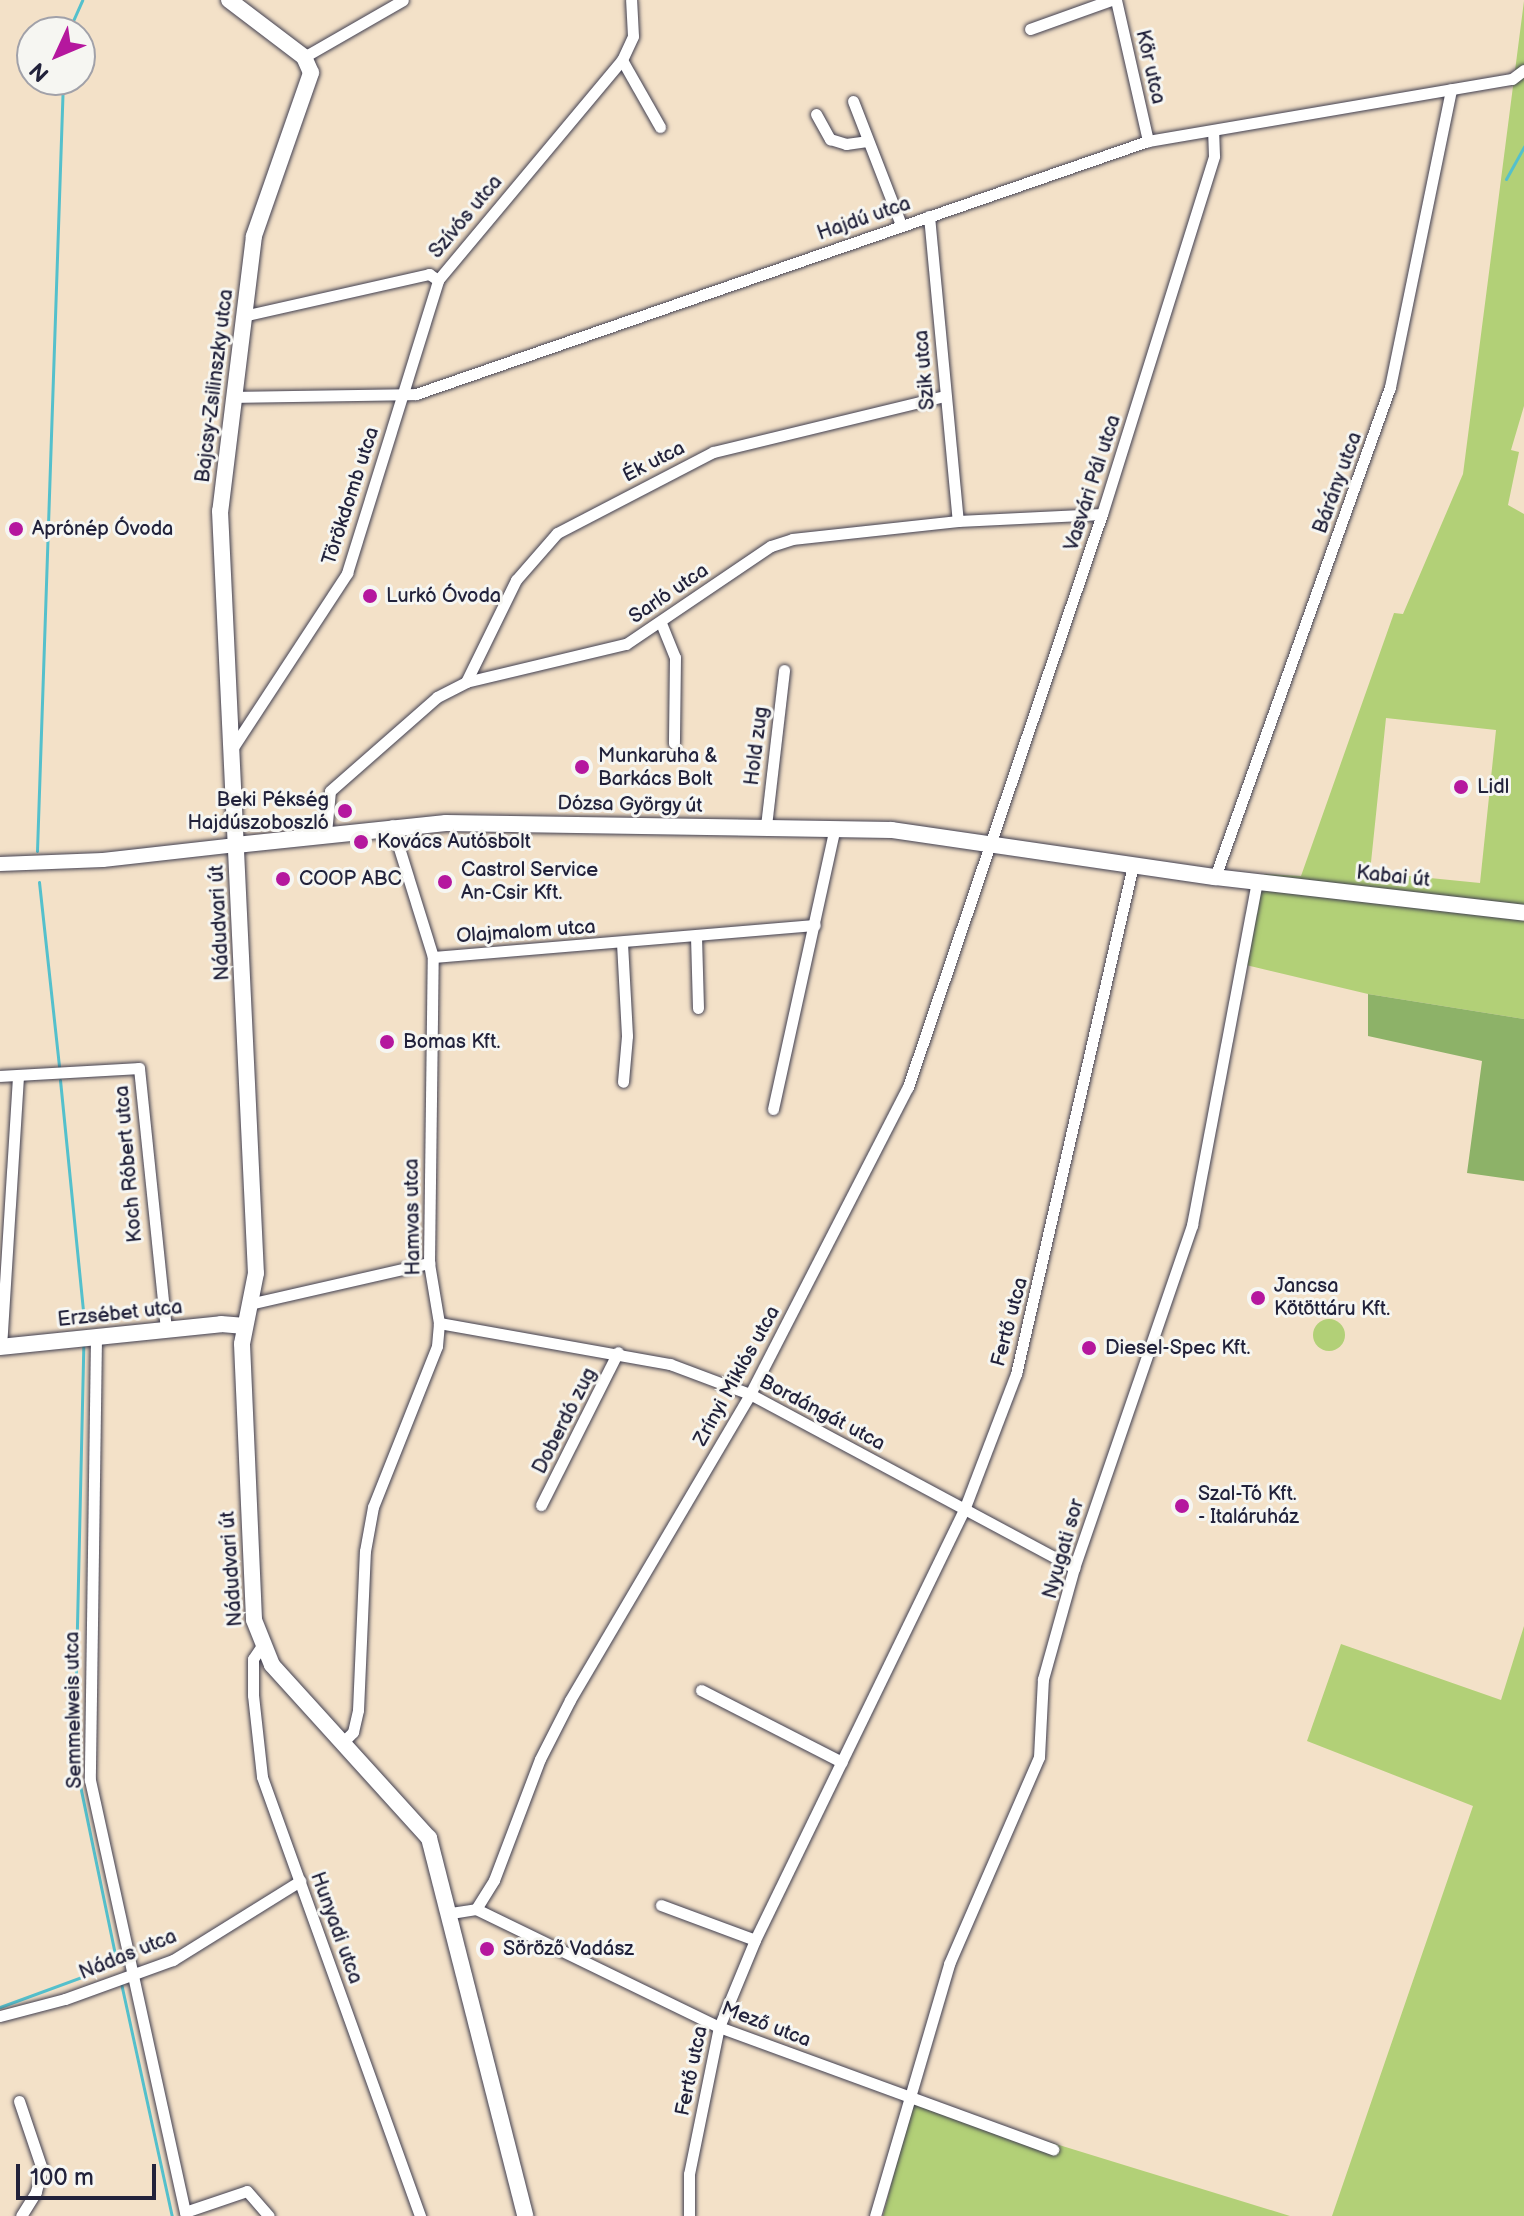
<!DOCTYPE html>
<html>
<head>
<meta charset="utf-8">
<style>
	body { margin:0 }
	#map { position:relative; width:1524px; height:2216px; overflow:hidden; background:#f3e1c8; font-family:"Balsamiq Sans",sans-serif }
	div>[style] { position:absolute }
	[style*='--x'] { left:calc(var(--x)*1px); top:calc(var(--y)*1px); width:calc(var(--w)*1px); rotate:calc(var(--a)*1deg) }
	.green>* { inset:0; background:#b2d077 }
	.round { border-radius:50% }
	.forest>* { inset:0; background:#8db268 }
	.stream>* { height:3px; margin:-1.5px; padding:0 1.5px; transform-origin:1.5px; border-radius:1.5px; background:#54c0cc }
	.roads { filter:drop-shadow(0 0 2px #413f50) drop-shadow(0 0 2px #413f50) }
	.minor>* { height:11px; margin:-5.5px; padding:0 5.5px; transform-origin:5.5px; border-radius:5.5px; background:#fff }
	.tertiary>* { height:14px; margin:-7px; padding:0 7px; transform-origin:7px; border-radius:7px; background:#fff }
	.secondary>* { height:16px; margin:-8px; padding:0 8px; transform-origin:8px; border-radius:8px; background:#fff }
	.dots>* { width:22px; height:22px; translate:-50% -50%; box-sizing:border-box; border:4px solid #f6f6f2; border-radius:50% }
	span { translate:-50% -50%; white-space:nowrap; text-align:center; line-height:1.15; -webkit-text-stroke:6px #f6f6f2; paint-order:stroke }
	.street-label { font-size:20px; color:#22223b }
	.poi-label { font-size:20px; color:#22223b }
	.left { translate:0 -50%; text-align:left }
	.right { translate:-100% -50%; text-align:right }
	.north { position:absolute; left:16px; top:16px; width:80px; height:80px; box-sizing:border-box; background:#f6f6f2; border:2px solid #a1a1a9; border-radius:50%; rotate:226deg; font-size:22px; font-weight:700; line-height:32px; text-align:center; color:#22223b }
	.north::after { content:''; display:block; margin:auto; width:28px; height:36px; background:#b5179e; clip-path:polygon(50% 0,100% 100%,50% 72%,0 100%) }
	.scale { position:absolute; left:16px; top:2164px; width:140px; height:36px; box-sizing:border-box; border:4px solid #22223b; border-top:0; padding-left:10px; font-size:24px; line-height:28px; white-space:nowrap; color:#22223b; -webkit-text-stroke:6px #f6f6f2; paint-order:stroke }
</style>
</head>
<body>
<div id="map">
	<div class="green">
		<i style="clip-path:polygon(evenodd,1524px 1px,1524px 406px,1511px 450px,1519px 452px,1508px 505px,1524px 514px,1524px 1019px,1368px 994px,1246px 965px,1264px 874px,1301px 876px,1394px 613px,1403px 614px,1463px 474px,1524px 1px,1386px 718px,1496px 730px,1480px 883px,1370px 872px,1386px 718px)"></i>
		<i class="round" style="left:1313px;top:1319px;width:32px;height:32px"></i>
		<i style="clip-path:polygon(1524px 1626px,1524px 2216px,1332px 2216px,1473px 1806px,1307px 1741px,1341px 1644px,1501px 1700px)"></i>
		<i style="clip-path:polygon(913px 2100px,1290px 2216px,883px 2216px)"></i>
	</div>
	<div class="forest">
		<i style="clip-path:polygon(1368px 994px,1524px 1019px,1524px 1181px,1467px 1173px,1482px 1061px,1368px 1036px)"></i>
	</div>
	<div class="stream">
		<i style="--x:68;--y:32;--w:35;--a:-66"></i>
		<i style="--x:1506;--y:179;--w:37;--a:-61"></i>
		<i style="--x:37;--y:851;--w:771;--a:-88.07"></i>
		<i style="--x:39;--y:882;--w:186;--a:83.8"></i>
		<i style="--x:60;--y:1080;--w:243;--a:84.3"></i>
		<i style="--x:121;--y:1983;--w:239;--a:77.7"></i>
		<i style="--x:0;--y:2007;--w:125;--a:-20.2"></i>
		<i style="--x:117;--y:1964;--w:211;--a:-101.7"></i>
		<i style="--x:74;--y:1757;--w:411;--a:-88.7"></i>
	</div>
	<div class="roads">
		<div class="minor">
			<i style="--x:1116;--y:0;--w:145;--a:77.2"></i>
			<i style="--x:1030;--y:29;--w:86;--a:-19.7"></i>
			<i style="--x:304;--y:57;--w:114;--a:-29.9"></i>
			<i style="--x:622;--y:60;--w:77;--a:60.4"></i>
			<i style="--x:853;--y:101;--w:133;--a:68.8"></i>
			<i style="--x:816;--y:114;--w:29;--a:61"></i>
			<i style="--x:830;--y:139;--w:17;--a:17"></i>
			<i style="--x:846;--y:144;--w:21;--a:-8"></i>
			<i style="--x:929;--y:216;--w:306;--a:84.6"></i>
			<i style="--x:243;--y:316;--w:191;--a:-12.7"></i>
			<i style="--x:429;--y:274;--w:11;--a:34"></i>
			<i style="--x:234;--y:397;--w:182;--a:-0.9"></i>
			<i style="--x:416;--y:394;--w:774;--a:-19.07"></i>
			<i style="--x:1148;--y:141;--w:369;--a:-9.7"></i>
			<i style="--x:1512;--y:79;--w:15;--a:-37"></i>
			<i style="--x:661;--y:623;--w:37;--a:68"></i>
			<i style="--x:675;--y:657;--w:86;--a:90.7"></i>
			<i style="--x:466;--y:682;--w:114;--a:-63.9"></i>
			<i style="--x:516;--y:580;--w:62;--a:-48.9"></i>
			<i style="--x:557;--y:533;--w:176;--a:-27.4"></i>
			<i style="--x:713;--y:452;--w:239;--a:-13.6"></i>
			<i style="--x:234;--y:746;--w:207;--a:-56.8"></i>
			<i style="--x:347;--y:573;--w:307;--a:-72.7"></i>
			<i style="--x:438;--y:280;--w:287;--a:-50.1"></i>
			<i style="--x:622;--y:60;--w:26;--a:-65"></i>
			<i style="--x:633;--y:36;--w:36;--a:-93"></i>
			<i style="--x:766;--y:826;--w:157;--a:-83.4"></i>
			<i style="--x:326;--y:833;--w:42;--a:-84.6"></i>
			<i style="--x:330;--y:791;--w:142;--a:-41.3"></i>
			<i style="--x:437;--y:697;--w:33;--a:-27"></i>
			<i style="--x:466;--y:682;--w:164;--a:-13.4"></i>
			<i style="--x:626;--y:644;--w:175;--a:-34.1"></i>
			<i style="--x:771;--y:546;--w:22;--a:-18"></i>
			<i style="--x:792;--y:539;--w:167;--a:-6.2"></i>
			<i style="--x:958;--y:521;--w:144;--a:-2.8"></i>
			<i style="--x:1215;--y:877;--w:520;--a:-70.35"></i>
			<i style="--x:1390;--y:387;--w:304;--a:-78.4"></i>
			<i style="--x:696;--y:936;--w:72;--a:88.4"></i>
			<i style="--x:622;--y:943;--w:93;--a:86.9"></i>
			<i style="--x:627;--y:1036;--w:46;--a:95"></i>
			<i style="--x:433;--y:957;--w:383;--a:-4.8"></i>
			<i style="--x:0;--y:1076;--w:139;--a:-3.3"></i>
			<i style="--x:139;--y:1068;--w:263;--a:84.1"></i>
			<i style="--x:773;--y:1109;--w:288;--a:-77.6"></i>
			<i style="--x:254;--y:1303;--w:180;--a:-12.9"></i>
			<i style="--x:439;--y:1323;--w:235;--a:10.1"></i>
			<i style="--x:670;--y:1364;--w:85;--a:20.6"></i>
			<i style="--x:750;--y:1394;--w:368;--a:28.2"></i>
			<i style="--x:96;--y:1337;--w:443;--a:90.8"></i>
			<i style="--x:90;--y:1780;--w:446;--a:77.6"></i>
			<i style="--x:1;--y:1347;--w:271;--a:-86.4"></i>
			<i style="--x:541;--y:1505;--w:171;--a:-63.3"></i>
			<i style="--x:261;--y:1647;--w:14;--a:124"></i>
			<i style="--x:253;--y:1659;--w:36;--a:90"></i>
			<i style="--x:253;--y:1695;--w:82;--a:83.7"></i>
			<i style="--x:262;--y:1777;--w:467;--a:70.2"></i>
			<i style="--x:701;--y:1690;--w:158;--a:27.1"></i>
			<i style="--x:344;--y:1741;--w:13;--a:-45"></i>
			<i style="--x:353;--y:1732;--w:23;--a:-77"></i>
			<i style="--x:358;--y:1710;--w:159;--a:-87.5"></i>
			<i style="--x:365;--y:1551;--w:45;--a:-79.7"></i>
			<i style="--x:373;--y:1507;--w:173;--a:-68.3"></i>
			<i style="--x:437;--y:1346;--w:23;--a:-85"></i>
			<i style="--x:439;--y:1323;--w:61;--a:-99.5"></i>
			<i style="--x:429;--y:1263;--w:306;--a:-89.3"></i>
			<i style="--x:433;--y:957;--w:138;--a:-107.3"></i>
			<i style="--x:661;--y:1905;--w:100;--a:20.4"></i>
			<i style="--x:476;--y:1909;--w:34;--a:-58"></i>
			<i style="--x:494;--y:1880;--w:129;--a:-69.2"></i>
			<i style="--x:540;--y:1759;--w:66;--a:-63"></i>
			<i style="--x:570;--y:1700;--w:355;--a:-59.5"></i>
			<i style="--x:750;--y:1394;--w:345;--a:-62.8"></i>
			<i style="--x:908;--y:1087;--w:605;--a:-71.3"></i>
			<i style="--x:1102;--y:514;--w:375;--a:-72.6"></i>
			<i style="--x:1214;--y:156;--w:25;--a:-92"></i>
			<i style="--x:476;--y:1909;--w:270;--a:25.9"></i>
			<i style="--x:719;--y:2027;--w:356;--a:20.1"></i>
			<i style="--x:451;--y:1913;--w:25;--a:-9"></i>
			<i style="--x:0;--y:2016;--w:67;--a:-14.7"></i>
			<i style="--x:65;--y:1999;--w:115;--a:-19.9"></i>
			<i style="--x:173;--y:1960;--w:150;--a:-31.9"></i>
			<i style="--x:19;--y:2101;--w:72;--a:71.3"></i>
			<i style="--x:42;--y:2169;--w:24;--a:105"></i>
			<i style="--x:36;--y:2192;--w:28;--a:122"></i>
			<i style="--x:185;--y:2212;--w:65;--a:-18.7"></i>
			<i style="--x:247;--y:2191;--w:33;--a:49"></i>
			<i style="--x:689;--y:2216;--w:42;--a:-90"></i>
			<i style="--x:689;--y:2174;--w:150;--a:-78.5"></i>
			<i style="--x:719;--y:2027;--w:94;--a:-67.5"></i>
			<i style="--x:755;--y:1940;--w:478;--a:-64.1"></i>
			<i style="--x:964;--y:1510;--w:146;--a:-69.1"></i>
			<i style="--x:1016;--y:1374;--w:522;--a:-77.05"></i>
			<i style="--x:875;--y:2216;--w:263;--a:-73.6"></i>
			<i style="--x:949;--y:1964;--w:226;--a:-66.5"></i>
			<i style="--x:1039;--y:1757;--w:78;--a:-87.1"></i>
			<i style="--x:1043;--y:1679;--w:115;--a:-74.4"></i>
			<i style="--x:1074;--y:1568;--w:363;--a:-71"></i>
			<i style="--x:1192;--y:1225;--w:349;--a:-79.3"></i>
		</div>
		<div class="tertiary">
			<i style="--x:0;--y:864;--w:103;--a:-2.2"></i>
			<i style="--x:103;--y:860;--w:134;--a:-6.4"></i>
		</div>
		<div class="secondary">
			<i style="--x:229;--y:0;--w:94;--a:37.2"></i>
			<i style="--x:304;--y:57;--w:17;--a:66"></i>
			<i style="--x:311;--y:73;--w:173;--a:109.3"></i>
			<i style="--x:254;--y:236;--w:277;--a:97"></i>
			<i style="--x:220;--y:511;--w:763;--a:87.3"></i>
			<i style="--x:256;--y:1273;--w:72;--a:101.2"></i>
			<i style="--x:242;--y:1344;--w:276;--a:87.5"></i>
			<i style="--x:254;--y:1620;--w:48;--a:68.2"></i>
			<i style="--x:272;--y:1665;--w:234;--a:47.8"></i>
			<i style="--x:429;--y:1838;--w:390;--a:75.7"></i>
			<i style="--x:236;--y:845;--w:211;--a:-6"></i>
			<i style="--x:446;--y:823;--w:446;--a:0.9"></i>
			<i style="--x:892;--y:830;--w:326;--a:8.3"></i>
			<i style="--x:1215;--y:877;--w:311;--a:6.6"></i>
			<i style="--x:0;--y:1347;--w:222;--a:-5.9"></i>
			<i style="--x:221;--y:1324;--w:24;--a:5"></i>
		</div>
	</div>
	<div class="dots">
		<i style="left:16px;top:529px;background:#b5179e"></i>
		<i style="left:370px;top:596px;background:#b5179e"></i>
		<i style="left:582px;top:767px;background:#b5179e"></i>
		<i style="left:1461px;top:787px;background:#b5179e"></i>
		<i style="left:345px;top:811px;background:#b5179e"></i>
		<i style="left:361px;top:842px;background:#b5179e"></i>
		<i style="left:283px;top:879px;background:#b5179e"></i>
		<i style="left:445px;top:882px;background:#b5179e"></i>
		<i style="left:387px;top:1042px;background:#b5179e"></i>
		<i style="left:1258px;top:1298px;background:#b5179e"></i>
		<i style="left:1089px;top:1348px;background:#b5179e"></i>
		<i style="left:1182px;top:1506px;background:#b5179e"></i>
		<i style="left:487px;top:1949px;background:#b5179e"></i>
	</div>
	<div class="street-label">
		<span style="left:1150px;top:67px;rotate:77deg">Kör utca</span>
		<span style="left:466px;top:217px;rotate:-50deg">Szívós utca</span>
		<span style="left:864px;top:219px;rotate:-19deg">Hajdú utca</span>
		<span style="left:925px;top:370px;rotate:-95deg">Szik utca</span>
		<span style="left:215px;top:386px;rotate:-83deg">Bajcsy-Zsilinszky utca</span>
		<span style="left:654px;top:462px;rotate:-27deg">Ék utca</span>
		<span style="left:1093px;top:483px;rotate:-72deg">Vasvári Pál utca</span>
		<span style="left:1338px;top:483px;rotate:-70deg">Bárány utca</span>
		<span style="left:351px;top:496px;rotate:-72deg">Törökdomb utca</span>
		<span style="left:669px;top:594px;rotate:-34deg">Sarló utca</span>
		<span style="left:757px;top:746px;rotate:-83deg">Hold zug</span>
		<span style="left:630px;top:805px;rotate:1deg">Dózsa György út</span>
		<span style="left:1393px;top:877px;rotate:6deg">Kabai út</span>
		<span style="left:220px;top:923px;rotate:-93deg">Nádudvari út</span>
		<span style="left:526px;top:932px;rotate:-4deg">Olajmalom utca</span>
		<span style="left:129px;top:1164px;rotate:-95deg">Koch Róbert utca</span>
		<span style="left:413px;top:1217px;rotate:-91deg">Hamvas utca</span>
		<span style="left:120px;top:1314px;rotate:-6deg">Erzsébet utca</span>
		<span style="left:1010px;top:1322px;rotate:-75deg">Fertő utca</span>
		<span style="left:737px;top:1376px;rotate:-61deg">Zrínyi Miklós utca</span>
		<span style="left:822px;top:1413px;rotate:28deg">Bordángát utca</span>
		<span style="left:565px;top:1421px;rotate:-63deg">Doberdó zug</span>
		<span style="left:1064px;top:1549px;rotate:-74deg">Nyugati sor</span>
		<span style="left:232px;top:1569px;rotate:-94deg">Nádudvari út</span>
		<span style="left:74px;top:1710px;rotate:-91deg">Semmelweis utca</span>
		<span style="left:336px;top:1928px;rotate:70deg">Hunyadi utca</span>
		<span style="left:128px;top:1955px;rotate:-22deg">Nádas utca</span>
		<span style="left:766px;top:2025px;rotate:21deg">Mező utca</span>
		<span style="left:692px;top:2071px;rotate:-78deg">Fertő utca</span>
	</div>
	<div class="poi-label">
		<span class="left" style="left:32px;top:529px">Aprónép Óvoda</span>
		<span class="left" style="left:386px;top:596px">Lurkó Óvoda</span>
		<span class="left" style="left:598px;top:768px">Munkaruha &amp;<br>Barkács Bolt</span>
		<span class="left" style="left:1477px;top:787px">Lidl</span>
		<span class="right" style="left:329px;top:812px">Beki Pékség<br>Hajdúszoboszló</span>
		<span class="left" style="left:377px;top:842px">Kovács Autósbolt</span>
		<span class="left" style="left:461px;top:882px">Castrol Service<br>An-Csir Kft.</span>
		<span class="left" style="left:299px;top:879px">COOP ABC</span>
		<span class="left" style="left:403px;top:1042px">Bomas Kft.</span>
		<span class="left" style="left:1274px;top:1298px">Jancsa<br>Kötöttáru Kft.</span>
		<span class="left" style="left:1105px;top:1348px">Diesel-Spec Kft.</span>
		<span class="left" style="left:1198px;top:1506px">Szal-Tó Kft.<br>- Italáruház</span>
		<span class="left" style="left:503px;top:1949px">Söröző Vadász</span>
	</div>
	<div class="north">N</div>
	<div class="scale">100 m</div>
</div>
</body>
</html>
